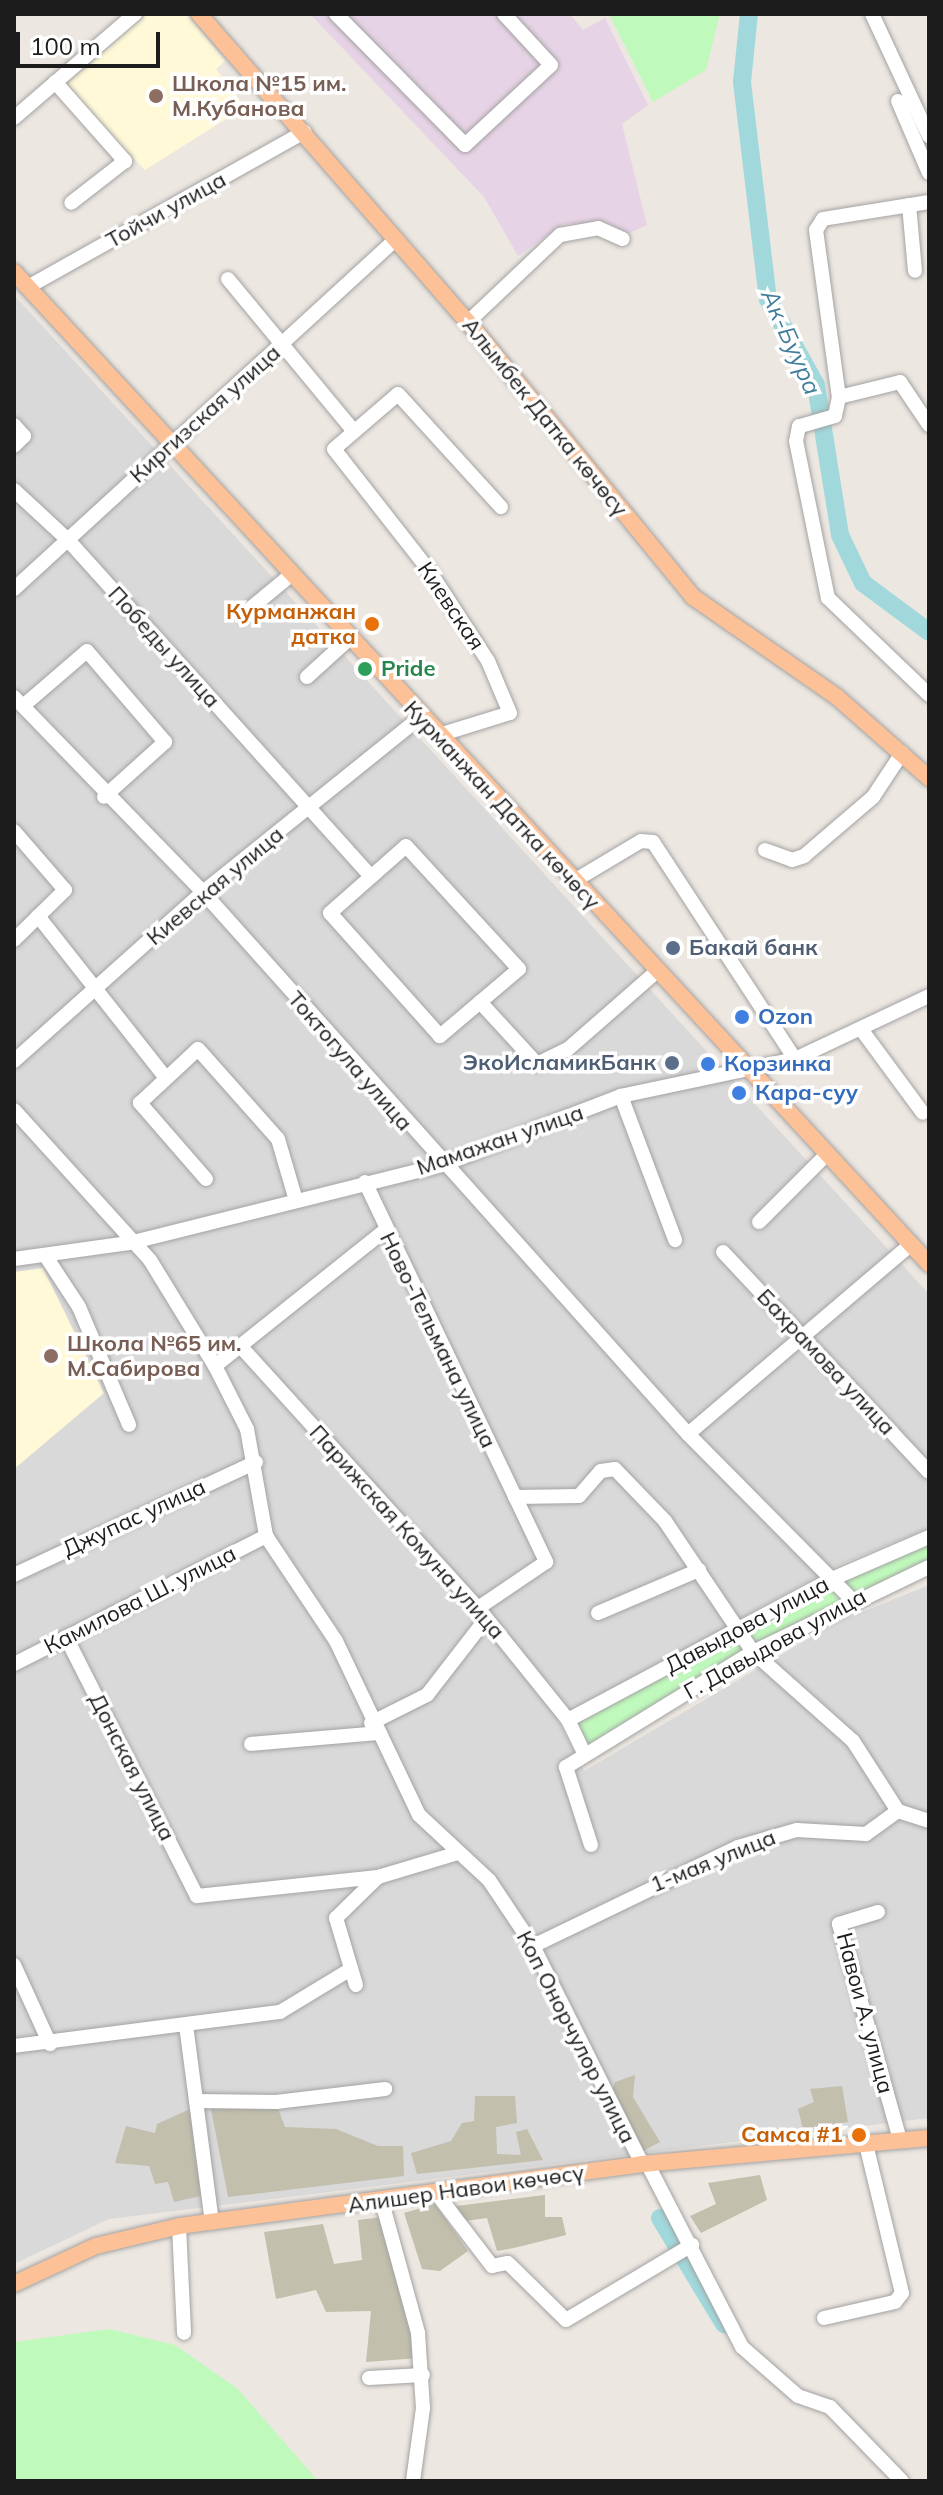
<!DOCTYPE html>
<html>
<head>
<meta charset="utf-8">
<style>
	body { margin:0 }
	#map { position:relative; width:943px; height:2495px; overflow:hidden; background:#ede7e1; font-family:Mulish,sans-serif }
	div>[style] { position:absolute }
	[style*='--x'] { left:calc(var(--x)*1px); top:calc(var(--y)*1px); width:calc(var(--w)*1px); rotate:calc(var(--a)*1deg) }
	.residential>* { inset:0; background:#dad9d9 }
	.industrial>* { inset:0; background:#e7d3e6 }
	.education>* { inset:0; background:#fff9d8 }
	.construction>* { inset:0; background:#c2bfad }
	.park>* { inset:0; background:#c0f9bc }
	.river>* { height:18px; margin:-9px; padding:0 9px; transform-origin:9px; border-radius:9px; background:#a0d8dc }
	.roads { filter:drop-shadow(0 0 2px #a3a3a3) drop-shadow(0 0 2px #a3a3a3) }
	.minor>* { height:14px; margin:-7px; padding:0 7px; transform-origin:7px; border-radius:7px; background:#fff }
	.major>* { height:16px; margin:-8px; padding:0 8px; transform-origin:8px; border-radius:8px; background:#fcc197 }
	.dots>* { width:22px; height:22px; translate:-50% -50%; box-sizing:border-box; border:4px solid #fff; border-radius:50% }
	span { translate:-50% -50%; white-space:nowrap; text-align:center; line-height:1.15; -webkit-text-stroke:7px #fff; paint-order:stroke }
	.education-label { font-size:22px; color:#785e54; font-weight:700 }
	.left { translate:0 -50%; text-align:left }
	.street-label { font-size:22px; color:#1c1c1c }
	.food-label { font-size:22px; color:#c56008; font-weight:700 }
	.right { translate:-100% -50%; text-align:right }
	.leisure-label { font-size:22px; color:#27864d; font-weight:700 }
	.service-label { font-size:22px; color:#4e5e75; font-weight:700 }
	.shop-label { font-size:22px; color:#366cbe; font-weight:700 }
	.water-label { font-size:24px; color:#427d9c; font-style:italic }
	.frame { position:absolute; inset:0; border:16px solid #1c1c1c; pointer-events:none }
	.scale { position:absolute; left:16px; top:32px; width:144px; height:36px; box-sizing:border-box; border:4px solid #1c1c1c; border-top:0; padding-left:10px; font-size:24px; line-height:28px; white-space:nowrap; color:#1c1c1c; -webkit-text-stroke:6px #fff; paint-order:stroke }
</style>
</head>
<body>
<div id="map">
	<div class="residential">
		<i style="clip-path:polygon(14px 295px,929px 1294px,929px 1528px,834px 1567px,557px 1719px,584px 1771px,835px 1623px,929px 1585px,929px 2118px,109px 2219px,14px 2264px)"></i>
	</div>
	<div class="industrial">
		<i style="clip-path:polygon(310px 14px,570px 14px,583px 30px,605px 18px,648px 105px,622px 124px,647px 225px,628px 234px,596px 223px,564px 224px,518px 256px,484px 197px)"></i>
	</div>
	<div class="education">
		<i style="clip-path:polygon(147px 14px,187px 14px,225px 61px,216px 69px,245px 107px,145px 170px,64px 86px)"></i>
		<i style="clip-path:polygon(43px 1268px,104px 1393px,14px 1469px,14px 1272px)"></i>
	</div>
	<div class="construction">
		<i style="clip-path:polygon(635px 2075px,633px 2097px,660px 2142px,641px 2152px,611px 2097px,615px 2082px)"></i>
		<i style="clip-path:polygon(842px 2086px,848px 2122px,803px 2129px,798px 2109px,814px 2102px,810px 2089px)"></i>
		<i style="clip-path:polygon(475px 2096px,515px 2096px,517px 2123px,496px 2127px,497px 2154px,521px 2155px,516px 2132px,527px 2129px,543px 2160px,417px 2174px,411px 2153px,451px 2141px,462px 2123px,474px 2121px)"></i>
		<i style="clip-path:polygon(210px 2104px,277px 2106px,285px 2127px,336px 2129px,378px 2146px,403px 2146px,404px 2176px,228px 2197px)"></i>
		<i style="clip-path:polygon(190px 2109px,201px 2196px,174px 2202px,168px 2182px,155px 2184px,149px 2166px,115px 2163px,126px 2126px,155px 2133px,157px 2124px)"></i>
		<i style="clip-path:polygon(760px 2175px,767px 2200px,701px 2233px,690px 2216px,716px 2204px,708px 2183px)"></i>
		<i style="clip-path:polygon(545px 2195px,545px 2217px,562px 2217px,566px 2235px,514px 2248px,497px 2251px,487px 2218px,465px 2221px,456px 2206px)"></i>
		<i style="clip-path:polygon(435px 2204px,468px 2251px,440px 2271px,422px 2269px,404px 2213px)"></i>
		<i style="clip-path:polygon(383px 2217px,419px 2358px,366px 2362px,371px 2311px,326px 2312px,316px 2290px,276px 2299px,264px 2232px,323px 2224px,334px 2264px,362px 2260px,358px 2220px)"></i>
	</div>
	<div class="park">
		<i style="clip-path:polygon(609px 14px,720px 14px,706px 70px,653px 102px)"></i>
		<i style="clip-path:polygon(929px 1542px,929px 1564px,855px 1594px,842px 1580px)"></i>
		<i style="clip-path:polygon(830px 1585px,839px 1601px,754px 1648px,744px 1630px)"></i>
		<i style="clip-path:polygon(736px 1637px,744px 1652px,588px 1745px,578px 1722px)"></i>
		<i style="clip-path:polygon(109px 2329px,175px 2345px,238px 2389px,318px 2481px,14px 2481px,14px 2342px)"></i>
	</div>
	<div class="river">
		<i style="--x:749;--y:14;--w:68;--a:95.9"></i>
		<i style="--x:742;--y:82;--w:219;--a:83.2"></i>
		<i style="--x:768;--y:299;--w:98;--a:60.8"></i>
		<i style="--x:816;--y:385;--w:152;--a:80.9"></i>
		<i style="--x:840;--y:535;--w:53;--a:64.4"></i>
		<i style="--x:863;--y:583;--w:82;--a:36.6"></i>
		<i style="--x:660;--y:2218;--w:124;--a:58.9"></i>
	</div>
	<div class="roads">
		<div class="minor">
			<i style="--x:336;--y:14;--w:184;--a:45.4"></i>
			<i style="--x:465;--y:145;--w:117;--a:-42.9"></i>
			<i style="--x:551;--y:65;--w:69;--a:-132.7"></i>
			<i style="--x:872;--y:14;--w:135;--a:65"></i>
			<i style="--x:55;--y:82;--w:106;--a:48.5"></i>
			<i style="--x:125;--y:161;--w:68;--a:142.1"></i>
			<i style="--x:898;--y:101;--w:78;--a:66.7"></i>
			<i style="--x:14;--y:118;--w:160;--a:-40.7"></i>
			<i style="--x:929;--y:202;--w:107;--a:170.9"></i>
			<i style="--x:823;--y:219;--w:13;--a:122"></i>
			<i style="--x:816;--y:230;--w:169;--a:82.2"></i>
			<i style="--x:839;--y:397;--w:19;--a:102"></i>
			<i style="--x:835;--y:416;--w:37;--a:164"></i>
			<i style="--x:799;--y:426;--w:15;--a:101"></i>
			<i style="--x:796;--y:441;--w:160;--a:78.5"></i>
			<i style="--x:828;--y:598;--w:140;--a:43.8"></i>
			<i style="--x:909;--y:205;--w:66;--a:84.8"></i>
			<i style="--x:228;--y:279;--w:196;--a:50.4"></i>
			<i style="--x:28;--y:287;--w:317;--a:-29.3"></i>
			<i style="--x:468;--y:322;--w:127;--a:-43.4"></i>
			<i style="--x:560;--y:235;--w:39;--a:-10"></i>
			<i style="--x:598;--y:228;--w:27;--a:24"></i>
			<i style="--x:839;--y:397;--w:63;--a:-13.8"></i>
			<i style="--x:900;--y:382;--w:52;--a:56"></i>
			<i style="--x:14;--y:425;--w:15;--a:48"></i>
			<i style="--x:24;--y:436;--w:14;--a:135"></i>
			<i style="--x:14;--y:490;--w:74;--a:42.8"></i>
			<i style="--x:68;--y:540;--w:453;--a:48"></i>
			<i style="--x:14;--y:589;--w:518;--a:-42.5"></i>
			<i style="--x:245;--y:613;--w:61;--a:-39.7"></i>
			<i style="--x:307;--y:677;--w:58;--a:-42.2"></i>
			<i style="--x:14;--y:697;--w:272;--a:45.9"></i>
			<i style="--x:203;--y:892;--w:727;--a:48.18"></i>
			<i style="--x:688;--y:1434;--w:232;--a:45.3"></i>
			<i style="--x:23;--y:706;--w:84;--a:-40.7"></i>
			<i style="--x:87;--y:651;--w:120;--a:49.4"></i>
			<i style="--x:165;--y:742;--w:82;--a:138"></i>
			<i style="--x:439;--y:735;--w:74;--a:-17.2"></i>
			<i style="--x:510;--y:713;--w:56;--a:-112.9"></i>
			<i style="--x:488;--y:661;--w:110;--a:-123.1"></i>
			<i style="--x:428;--y:569;--w:152;--a:-128.1"></i>
			<i style="--x:334;--y:449;--w:84;--a:-40.7"></i>
			<i style="--x:398;--y:394;--w:153;--a:47.7"></i>
			<i style="--x:14;--y:831;--w:78;--a:49.2"></i>
			<i style="--x:65;--y:890;--w:71;--a:135.6"></i>
			<i style="--x:406;--y:846;--w:167;--a:47.4"></i>
			<i style="--x:519;--y:969;--w:104;--a:139.7"></i>
			<i style="--x:440;--y:1036;--w:165;--a:-131.8"></i>
			<i style="--x:330;--y:913;--w:101;--a:-41.4"></i>
			<i style="--x:765;--y:850;--w:29;--a:20"></i>
			<i style="--x:792;--y:860;--w:13;--a:-18"></i>
			<i style="--x:804;--y:856;--w:91;--a:-40.5"></i>
			<i style="--x:873;--y:797;--w:53;--a:-56.6"></i>
			<i style="--x:574;--y:881;--w:78;--a:-30.8"></i>
			<i style="--x:641;--y:841;--w:12;--a:5"></i>
			<i style="--x:653;--y:842;--w:259;--a:56.8"></i>
			<i style="--x:38;--y:916;--w:201;--a:51.7"></i>
			<i style="--x:480;--y:1002;--w:84;--a:47.4"></i>
			<i style="--x:537;--y:1064;--w:34;--a:-26"></i>
			<i style="--x:568;--y:1049;--w:117;--a:-41.2"></i>
			<i style="--x:861;--y:1029;--w:104;--a:53.6"></i>
			<i style="--x:14;--y:1061;--w:254;--a:-41.8"></i>
			<i style="--x:203;--y:892;--w:280;--a:-38.8"></i>
			<i style="--x:621;--y:1096;--w:154;--a:69.4"></i>
			<i style="--x:14;--y:1110;--w:202;--a:47.8"></i>
			<i style="--x:150;--y:1260;--w:124;--a:58.5"></i>
			<i style="--x:215;--y:1366;--w:71;--a:63.1"></i>
			<i style="--x:247;--y:1429;--w:109;--a:79.9"></i>
			<i style="--x:266;--y:1536;--w:126;--a:56.3"></i>
			<i style="--x:336;--y:1641;--w:193;--a:64.5"></i>
			<i style="--x:419;--y:1815;--w:96;--a:42.9"></i>
			<i style="--x:489;--y:1880;--w:79;--a:56.3"></i>
			<i style="--x:533;--y:1946;--w:244;--a:63.4"></i>
			<i style="--x:206;--y:1179;--w:101;--a:-131"></i>
			<i style="--x:140;--y:1103;--w:79;--a:-43"></i>
			<i style="--x:198;--y:1049;--w:120;--a:48.4"></i>
			<i style="--x:278;--y:1139;--w:60;--a:73.7"></i>
			<i style="--x:365;--y:1182;--w:421;--a:64.5"></i>
			<i style="--x:546;--y:1562;--w:82;--a:145.9"></i>
			<i style="--x:759;--y:1222;--w:95;--a:-45"></i>
			<i style="--x:723;--y:1252;--w:301;--a:46.9"></i>
			<i style="--x:45;--y:1255;--w:62;--a:56.8"></i>
			<i style="--x:79;--y:1307;--w:128;--a:67"></i>
			<i style="--x:14;--y:1259;--w:116;--a:-7.9"></i>
			<i style="--x:129;--y:1243;--w:323;--a:-14"></i>
			<i style="--x:442;--y:1165;--w:192;--a:-21.1"></i>
			<i style="--x:621;--y:1096;--w:178;--a:-12"></i>
			<i style="--x:795;--y:1059;--w:148;--a:-25.2"></i>
			<i style="--x:242;--y:1348;--w:351;--a:47.8"></i>
			<i style="--x:478;--y:1608;--w:144;--a:51.2"></i>
			<i style="--x:568;--y:1720;--w:37;--a:64"></i>
			<i style="--x:215;--y:1366;--w:216;--a:-38.6"></i>
			<i style="--x:688;--y:1434;--w:293;--a:-40.4"></i>
			<i style="--x:515;--y:1497;--w:64;--a:-0.9"></i>
			<i style="--x:579;--y:1496;--w:33;--a:-49"></i>
			<i style="--x:601;--y:1471;--w:14;--a:-8"></i>
			<i style="--x:615;--y:1469;--w:72;--a:46.1"></i>
			<i style="--x:665;--y:1521;--w:158;--a:56.1"></i>
			<i style="--x:753;--y:1652;--w:134;--a:41.7"></i>
			<i style="--x:853;--y:1741;--w:83;--a:57.3"></i>
			<i style="--x:898;--y:1811;--w:33;--a:18"></i>
			<i style="--x:14;--y:1575;--w:267;--a:-25"></i>
			<i style="--x:598;--y:1613;--w:110;--a:-23.1"></i>
			<i style="--x:66;--y:1637;--w:290;--a:63.2"></i>
			<i style="--x:197;--y:1896;--w:182;--a:-6"></i>
			<i style="--x:14;--y:1664;--w:283;--a:-26.9"></i>
			<i style="--x:568;--y:1720;--w:299;--a:-28.1"></i>
			<i style="--x:832;--y:1579;--w:106;--a:-23.4"></i>
			<i style="--x:371;--y:1723;--w:63;--a:-26.6"></i>
			<i style="--x:427;--y:1695;--w:96;--a:-52.2"></i>
			<i style="--x:251;--y:1744;--w:129;--a:-4.9"></i>
			<i style="--x:591;--y:1845;--w:82;--a:-107.8"></i>
			<i style="--x:566;--y:1767;--w:220;--a:-31.6"></i>
			<i style="--x:753;--y:1652;--w:195;--a:-25.8"></i>
			<i style="--x:878;--y:1912;--w:41;--a:162.9"></i>
			<i style="--x:839;--y:1924;--w:224;--a:74.2"></i>
			<i style="--x:533;--y:1946;--w:228;--a:-25.8"></i>
			<i style="--x:738;--y:1847;--w:61;--a:-16.1"></i>
			<i style="--x:797;--y:1830;--w:69;--a:3.3"></i>
			<i style="--x:866;--y:1834;--w:39;--a:-36"></i>
			<i style="--x:14;--y:1965;--w:87;--a:65.5"></i>
			<i style="--x:356;--y:1985;--w:70;--a:-106.6"></i>
			<i style="--x:336;--y:1918;--w:59;--a:-44.3"></i>
			<i style="--x:378;--y:1877;--w:84;--a:-16.7"></i>
			<i style="--x:186;--y:2025;--w:199;--a:82.5"></i>
			<i style="--x:14;--y:2046;--w:268;--a:-7.3"></i>
			<i style="--x:280;--y:2012;--w:83;--a:-31.2"></i>
			<i style="--x:198;--y:2101;--w:78;--a:0.7"></i>
			<i style="--x:276;--y:2102;--w:110;--a:-6.8"></i>
			<i style="--x:647;--y:2163;--w:207;--a:62.7"></i>
			<i style="--x:742;--y:2347;--w:74;--a:41.2"></i>
			<i style="--x:798;--y:2396;--w:34;--a:19"></i>
			<i style="--x:830;--y:2407;--w:103;--a:45.8"></i>
			<i style="--x:437;--y:2194;--w:91;--a:52.6"></i>
			<i style="--x:492;--y:2266;--w:16;--a:-11"></i>
			<i style="--x:508;--y:2263;--w:81;--a:44.5"></i>
			<i style="--x:566;--y:2320;--w:147;--a:-30.8"></i>
			<i style="--x:382;--y:2202;--w:136;--a:74.6"></i>
			<i style="--x:418;--y:2333;--w:75;--a:86.2"></i>
			<i style="--x:423;--y:2408;--w:74;--a:97.8"></i>
			<i style="--x:179;--y:2226;--w:107;--a:87.3"></i>
			<i style="--x:824;--y:2318;--w:73;--a:-12.7"></i>
			<i style="--x:895;--y:2302;--w:11;--a:-52"></i>
			<i style="--x:902;--y:2293;--w:153;--a:-103.6"></i>
			<i style="--x:369;--y:2378;--w:54;--a:-3.2"></i>
		</div>
		<div class="major">
			<i style="--x:199;--y:14;--w:409;--a:48.9"></i>
			<i style="--x:468;--y:322;--w:355;--a:50.7"></i>
			<i style="--x:693;--y:597;--w:175;--a:34.8"></i>
			<i style="--x:837;--y:697;--w:123;--a:41.4"></i>
			<i style="--x:14;--y:272;--w:1350;--a:47.31"></i>
			<i style="--x:14;--y:2284;--w:90;--a:-24.9"></i>
			<i style="--x:96;--y:2246;--w:85;--a:-13.5"></i>
			<i style="--x:179;--y:2226;--w:467;--a:-7.6"></i>
			<i style="--x:642;--y:2164;--w:288;--a:-5.2"></i>
		</div>
	</div>
	<div class="dots">
		<i style="left:156px;top:96px;background:#8d6e63"></i>
		<i style="left:372px;top:624px;background:#e8710a"></i>
		<i style="left:365px;top:669px;background:#2e9e5b"></i>
		<i style="left:673px;top:948px;background:#5c6f8a"></i>
		<i style="left:742px;top:1017px;background:#3f7fe0"></i>
		<i style="left:672px;top:1063px;background:#5c6f8a"></i>
		<i style="left:708px;top:1064px;background:#3f7fe0"></i>
		<i style="left:739px;top:1093px;background:#3f7fe0"></i>
		<i style="left:51px;top:1356px;background:#8d6e63"></i>
		<i style="left:859px;top:2135px;background:#e8710a"></i>
	</div>
	<div class="education-label">
		<span class="left" style="left:172px;top:96px">Школа №15 им.<br>М.Кубанова</span>
		<span class="left" style="left:67px;top:1356px">Школа №65 им.<br>М.Сабирова</span>
	</div>
	<div class="street-label">
		<span style="left:166px;top:210px;rotate:-29deg">Тойчи улица</span>
		<span style="left:205px;top:414px;rotate:-42deg">Киргизская улица</span>
		<span style="left:545px;top:417px;rotate:51deg">Алымбек Датка көчөсү</span>
		<span style="left:451px;top:606px;rotate:56deg">Киевская</span>
		<span style="left:164px;top:647px;rotate:48deg">Победы улица</span>
		<span style="left:502px;top:805px;rotate:47deg">Курманжан Датка көчөсү</span>
		<span style="left:215px;top:886px;rotate:-40deg">Киевская улица</span>
		<span style="left:350px;top:1061px;rotate:49deg">Токтогула улица</span>
		<span style="left:500px;top:1140px;rotate:-19deg">Мамажан улица</span>
		<span style="left:438px;top:1340px;rotate:64deg">Ново-Тельмана улица</span>
		<span style="left:826px;top:1362px;rotate:47deg">Бахрамова улица</span>
		<span style="left:134px;top:1518px;rotate:-25deg">Джупас улица</span>
		<span style="left:407px;top:1532px;rotate:48deg">Парижская Комуна улица</span>
		<span style="left:140px;top:1600px;rotate:-27deg">Камилова Ш. улица</span>
		<span style="left:747px;top:1625px;rotate:-28deg">Давыдова улица</span>
		<span style="left:775px;top:1644px;rotate:-29deg">Г. Давыдова улица</span>
		<span style="left:132px;top:1767px;rotate:63deg">Донская улица</span>
		<span style="left:713px;top:1861px;rotate:-22deg">1-мая улица</span>
		<span style="left:865px;top:2013px;rotate:75deg">Навои А. улица</span>
		<span style="left:576px;top:2037px;rotate:63deg">Коп Онорчулор улица</span>
		<span style="left:466px;top:2189px;rotate:-8deg">Алишер Навои көчөсү</span>
	</div>
	<div class="food-label">
		<span class="right" style="left:356px;top:624px">Курманжан<br>датка</span>
		<span class="right" style="left:843px;top:2135px">Самса #1</span>
	</div>
	<div class="leisure-label">
		<span class="left" style="left:381px;top:669px">Pride</span>
	</div>
	<div class="service-label">
		<span class="left" style="left:689px;top:948px">Бакай банк</span>
		<span class="right" style="left:656px;top:1063px">ЭкоИсламикБанк</span>
	</div>
	<div class="shop-label">
		<span class="left" style="left:758px;top:1017px">Ozon</span>
		<span class="left" style="left:724px;top:1064px">Корзинка</span>
		<span class="left" style="left:755px;top:1093px">Кара-суу</span>
	</div>
	<div class="water-label">
		<span style="left:791px;top:342px;rotate:66deg">Ак-Буура</span>
	</div>
	<div class="frame"></div>
	<div class="scale">100 m</div>
</div>
</body>
</html>
